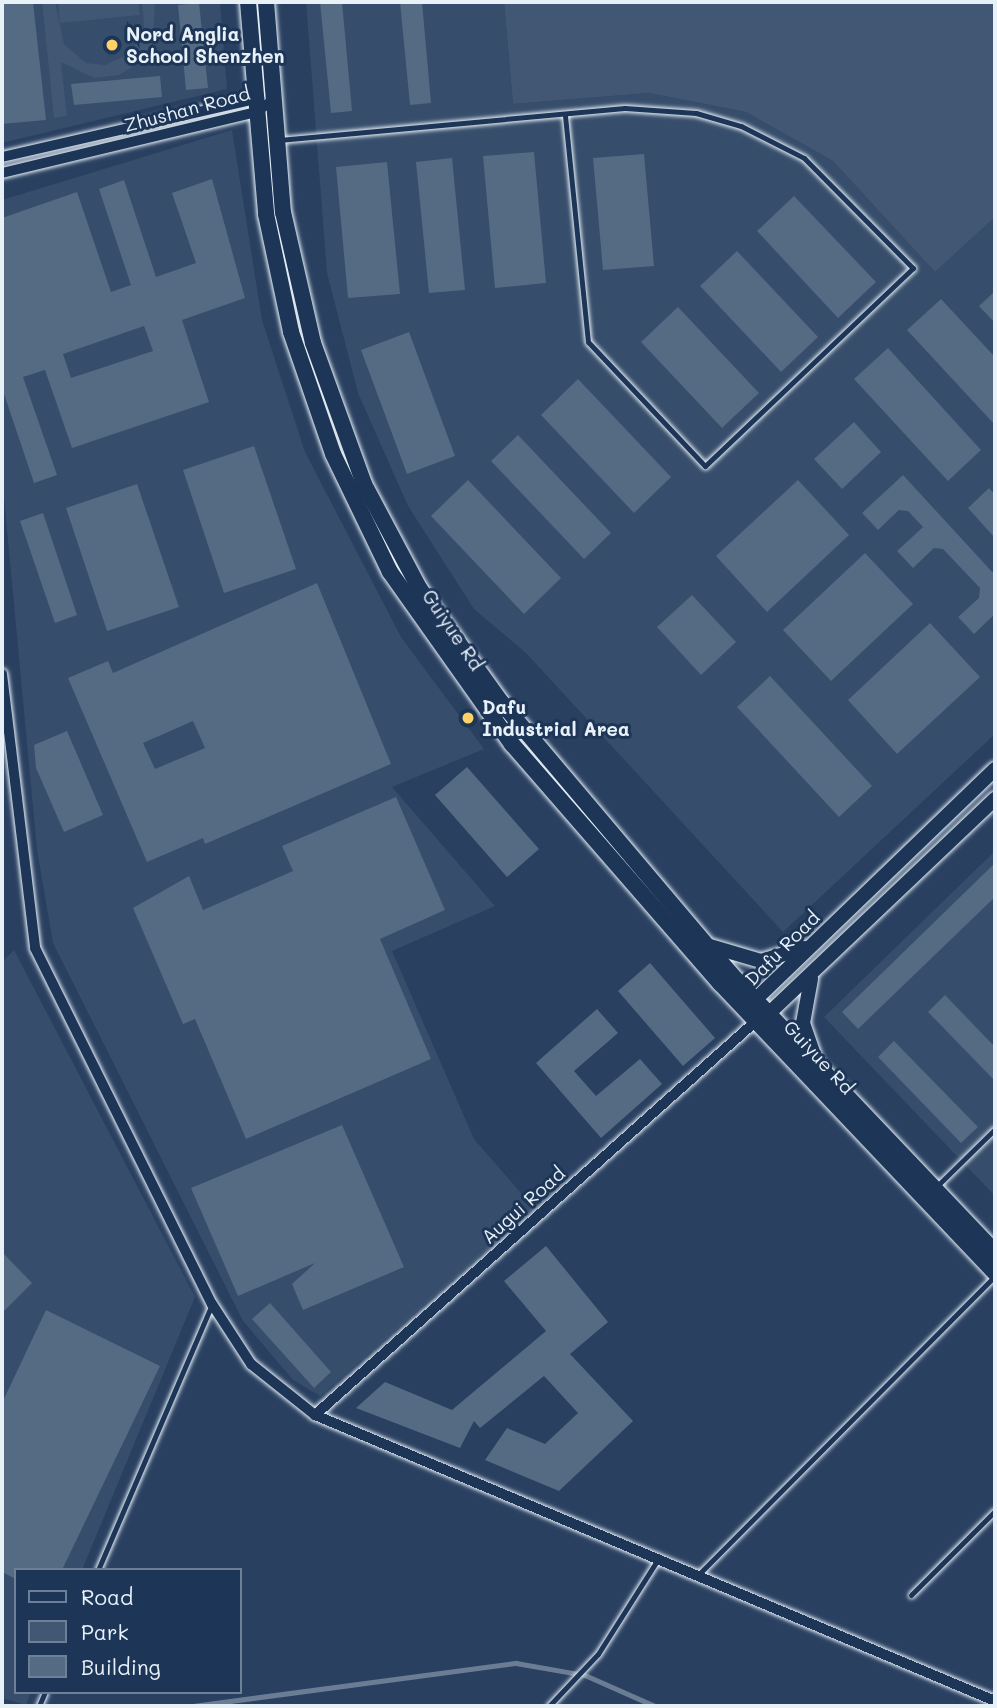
<!DOCTYPE html>
<html>
<head>
<meta charset="utf-8">
<style>
	body { margin:0 }
	#map { position:relative; width:997px; height:1708px; overflow:hidden; background:#294061; font-family:Mali,sans-serif }
	div>[style] { position:absolute }
	[style*='--x'] { left:calc(var(--x)*1px); top:calc(var(--y)*1px); width:calc(var(--w)*1px); rotate:calc(var(--a)*1deg) }
	.built>* { inset:0; background:#364d6b }
	.green>* { inset:0; background:#415774 }
	.stream>* { height:4.5px; margin:-2.25px; padding:0 2.25px; transform-origin:2.25px; border-radius:2.25px; background:#6b7c95 }
	.building>* { inset:0; background:#556a83 }
	.roads { filter:drop-shadow(0 0 2px #e8f1f8) drop-shadow(0 0 2px #e8f1f8) }
	.service>* { height:5px; margin:-2.5px; padding:0 2.5px; transform-origin:2.5px; border-radius:2.5px; background:#1d3557 }
	.minor>* { height:10px; margin:-5px; padding:0 5px; transform-origin:5px; border-radius:5px; background:#1d3557 }
	.tertiary>* { height:14px; margin:-7px; padding:0 7px; transform-origin:7px; border-radius:7px; background:#1d3557 }
	.secondary>* { height:16px; margin:-8px; padding:0 8px; transform-origin:8px; border-radius:8px; background:#1d3557 }
	.dots>* { width:19px; height:19px; translate:-50% -50%; box-sizing:border-box; border:4px solid #1d3557; border-radius:50% }
	span { translate:-50% -50%; white-space:nowrap; text-align:center; line-height:1.15; -webkit-text-stroke:6px #1d3557; paint-order:stroke }
	.poi-label { font-size:19px; color:#e8f1f8; font-weight:700 }
	.left { translate:0 -50%; text-align:left }
	.street-label { font-size:19px; color:#e8f1f8 }
	.frame { position:absolute; inset:0; border:4px solid #e8f1f8; pointer-events:none }
	.legend { position:absolute; left:14px; top:1568px; width:228px; height:126px; box-sizing:border-box; background:#1d3557; border:2px solid #6e8097; margin:0; padding:9px 12px; list-style:none; font-size:21px; color:#e8f1f8 }
	.legend li { display:flex; align-items:center; gap:14px; height:35px }
	.legend b { width:35px; border:2px solid #6e8097 }
</style>
</head>
<body>
<div id="map">
	<div class="built">
		<i style="clip-path:polygon(2px 2px,220px 2px,227px 89px,2px 143px)"></i>
		<i style="clip-path:polygon(306px 2px,504px 2px,513px 104px,649px 93px,746px 112px,833px 161px,935px 272px,995px 217px,995px 734px,783px 932px,526px 653px,474px 609px,408px 506px,358px 393px,327px 273px)"></i>
		<i style="clip-path:polygon(232px 130px,262px 320px,305px 452px,401px 637px,484px 749px,392px 787px,495px 906px,392px 951px,474px 1139px,534px 1208px,320px 1396px,293px 1380px,243px 1321px,53px 943px,37px 850px,2px 476px,2px 200px)"></i>
		<i style="clip-path:polygon(995px 851px,995px 1196px,824px 1017px)"></i>
		<i style="clip-path:polygon(14px 950px,195px 1297px,82px 1570px,16px 1570px,16px 1692px,31px 1692px,26px 1705px,2px 1698px,2px 962px)"></i>
	</div>
	<div class="green">
		<i style="clip-path:polygon(42px 2px,55px 2px,64px 44px,86px 63px,105px 65px,131px 53px,144px 27px,142px 2px,155px 2px,153px 41px,140px 62px,119px 75px,94px 78px,61px 62px,67px 116px,54px 118px)"></i>
		<i style="clip-path:polygon(58px 2px,138px 2px,140px 15px,60px 23px)"></i>
		<i style="clip-path:polygon(504px 2px,995px 2px,995px 217px,935px 272px,833px 161px,746px 112px,649px 93px,513px 104px)"></i>
	</div>
	<div class="stream">
		<i style="--x:193;--y:1706;--w:326;--a:-7.6"></i>
		<i style="--x:516;--y:1663;--w:70;--a:9.9"></i>
		<i style="--x:585;--y:1675;--w:77;--a:23.9"></i>
	</div>
	<div class="building">
		<i style="clip-path:polygon(2px 2px,33px 2px,46px 120px,2px 124px)"></i>
		<i style="clip-path:polygon(320px 2px,342px 2px,352px 111px,331px 113px)"></i>
		<i style="clip-path:polygon(400px 2px,422px 2px,431px 103px,410px 105px)"></i>
		<i style="clip-path:polygon(199px 3px,208px 88px,186px 90px,178px 5px)"></i>
		<i style="clip-path:polygon(160px 76px,162px 97px,74px 105px,71px 84px)"></i>
		<i style="clip-path:polygon(534px 152px,546px 283px,495px 288px,483px 156px)"></i>
		<i style="clip-path:polygon(644px 154px,654px 266px,603px 270px,593px 158px)"></i>
		<i style="clip-path:polygon(452px 158px,465px 290px,429px 293px,416px 162px)"></i>
		<i style="clip-path:polygon(387px 162px,400px 294px,348px 298px,336px 167px)"></i>
		<i style="clip-path:polygon(evenodd,212px 179px,245px 298px,182px 320px,209px 402px,72px 448px,45px 370px,23px 377px,57px 475px,34px 483px,2px 388px,2px 218px,77px 192px,111px 292px,131px 285px,99px 189px,124px 180px,156px 277px,196px 263px,172px 193px,212px 179px,144px 326px,153px 351px,71px 378px,63px 354px,144px 326px)"></i>
		<i style="clip-path:polygon(794px 196px,876px 282px,838px 318px,757px 231px)"></i>
		<i style="clip-path:polygon(737px 251px,818px 337px,781px 372px,700px 286px)"></i>
		<i style="clip-path:polygon(995px 291px,995px 323px,979px 306px)"></i>
		<i style="clip-path:polygon(941px 299px,995px 357px,995px 425px,907px 330px)"></i>
		<i style="clip-path:polygon(678px 307px,759px 393px,722px 428px,641px 342px)"></i>
		<i style="clip-path:polygon(409px 332px,455px 456px,407px 474px,361px 350px)"></i>
		<i style="clip-path:polygon(888px 348px,981px 450px,948px 481px,854px 379px)"></i>
		<i style="clip-path:polygon(578px 379px,671px 477px,634px 513px,541px 415px)"></i>
		<i style="clip-path:polygon(854px 422px,881px 452px,842px 489px,814px 459px)"></i>
		<i style="clip-path:polygon(518px 435px,611px 533px,584px 559px,491px 461px)"></i>
		<i style="clip-path:polygon(254px 446px,296px 569px,224px 593px,183px 470px)"></i>
		<i style="clip-path:polygon(903px 475px,995px 575px,995px 614px,974px 634px,958px 617px,979px 598px,980px 588px,943px 549px,934px 548px,913px 568px,897px 551px,923px 527px,908px 511px,899px 510px,878px 530px,862px 513px)"></i>
		<i style="clip-path:polygon(468px 480px,561px 578px,524px 614px,431px 516px)"></i>
		<i style="clip-path:polygon(798px 480px,849px 535px,767px 612px,716px 556px)"></i>
		<i style="clip-path:polygon(137px 484px,179px 607px,107px 631px,66px 508px)"></i>
		<i style="clip-path:polygon(989px 488px,995px 495px,995px 538px,968px 508px)"></i>
		<i style="clip-path:polygon(43px 513px,77px 615px,55px 623px,20px 521px)"></i>
		<i style="clip-path:polygon(865px 553px,913px 604px,831px 681px,783px 630px)"></i>
		<i style="clip-path:polygon(evenodd,317px 583px,391px 764px,205px 844px,203px 838px,147px 862px,68px 678px,108px 661px,113px 673px,317px 583px,193px 721px,205px 748px,155px 769px,143px 743px,193px 721px)"></i>
		<i style="clip-path:polygon(692px 595px,736px 642px,701px 675px,657px 627px)"></i>
		<i style="clip-path:polygon(930px 623px,980px 677px,897px 754px,848px 700px)"></i>
		<i style="clip-path:polygon(770px 676px,872px 786px,839px 817px,737px 707px)"></i>
		<i style="clip-path:polygon(67px 731px,103px 815px,64px 832px,36px 768px,34px 745px)"></i>
		<i style="clip-path:polygon(467px 767px,539px 849px,507px 877px,435px 795px)"></i>
		<i style="clip-path:polygon(396px 797px,445px 910px,380px 939px,431px 1059px,246px 1139px,195px 1019px,183px 1024px,133px 908px,189px 876px,203px 910px,293px 871px,282px 846px)"></i>
		<i style="clip-path:polygon(995px 863px,995px 897px,858px 1029px,842px 1012px)"></i>
		<i style="clip-path:polygon(650px 963px,715px 1038px,683px 1066px,618px 991px)"></i>
		<i style="clip-path:polygon(945px 995px,995px 1047px,995px 1081px,928px 1012px)"></i>
		<i style="clip-path:polygon(597px 1009px,618px 1033px,574px 1071px,596px 1096px,640px 1059px,662px 1084px,601px 1138px,536px 1063px)"></i>
		<i style="clip-path:polygon(894px 1041px,978px 1127px,961px 1143px,878px 1057px)"></i>
		<i style="clip-path:polygon(342px 1125px,404px 1267px,303px 1310px,292px 1284px,315px 1263px,238px 1296px,191px 1188px)"></i>
		<i style="clip-path:polygon(546px 1246px,608px 1322px,570px 1354px,633px 1421px,559px 1491px,485px 1460px,507px 1428px,545px 1444px,578px 1413px,544px 1376px,480px 1428px,474px 1421px,460px 1448px,356px 1408px,385px 1382px,452px 1410px,546px 1331px,504px 1281px)"></i>
		<i style="clip-path:polygon(2px 1252px,32px 1283px,2px 1313px)"></i>
		<i style="clip-path:polygon(270px 1303px,331px 1372px,314px 1388px,252px 1319px)"></i>
		<i style="clip-path:polygon(46px 1310px,160px 1366px,62px 1570px,16px 1570px,16px 1579px,2px 1572px,2px 1403px)"></i>
	</div>
	<div class="roads">
		<div class="service">
			<i style="--x:279;--y:140;--w:347;--a:-5.3"></i>
			<i style="--x:625;--y:108;--w:71;--a:4"></i>
			<i style="--x:696;--y:113;--w:47;--a:16.1"></i>
			<i style="--x:741;--y:126;--w:71;--a:26.9"></i>
			<i style="--x:804;--y:158;--w:155;--a:45.3"></i>
			<i style="--x:913;--y:268;--w:287;--a:136.4"></i>
			<i style="--x:705;--y:466;--w:170;--a:-133.3"></i>
			<i style="--x:588;--y:342;--w:229;--a:-95.8"></i>
			<i style="--x:937;--y:1186;--w:81;--a:-44.5"></i>
			<i style="--x:98;--y:1570;--w:287;--a:-66.8"></i>
			<i style="--x:697;--y:1576;--w:423;--a:-45.2"></i>
			<i style="--x:911;--y:1595;--w:119;--a:-45"></i>
			<i style="--x:39;--y:1706;--w:15;--a:-67"></i>
			<i style="--x:549;--y:1706;--w:71;--a:-46.7"></i>
			<i style="--x:598;--y:1654;--w:112;--a:-57.7"></i>
		</div>
		<div class="minor">
			<i style="--x:2;--y:157;--w:264;--a:-12.9"></i>
			<i style="--x:2;--y:173;--w:261;--a:-13.5"></i>
			<i style="--x:256;--y:112;--w:19;--a:-35"></i>
			<i style="--x:2;--y:674;--w:276;--a:83.1"></i>
			<i style="--x:35;--y:948;--w:398;--a:63.6"></i>
			<i style="--x:212;--y:1304;--w:72;--a:57"></i>
			<i style="--x:251;--y:1364;--w:82;--a:38.6"></i>
			<i style="--x:315;--y:1415;--w:738;--a:22.81"></i>
			<i style="--x:315;--y:1415;--w:591;--a:-41.78"></i>
		</div>
		<div class="tertiary">
			<i style="--x:710;--y:946;--w:53;--a:16.4"></i>
			<i style="--x:761;--y:961;--w:45;--a:-16.8"></i>
			<i style="--x:811;--y:979;--w:45;--a:100.3"></i>
			<i style="--x:803;--y:1023;--w:39;--a:71"></i>
			<i style="--x:755;--y:1008;--w:8;--a:-90"></i>
			<i style="--x:755;--y:1000;--w:333;--a:-43.9"></i>
			<i style="--x:763;--y:1019;--w:320;--a:-43.5"></i>
		</div>
		<div class="secondary">
			<i style="--x:248;--y:2;--w:213;--a:85.1"></i>
			<i style="--x:266;--y:214;--w:121;--a:78"></i>
			<i style="--x:291;--y:332;--w:129;--a:71"></i>
			<i style="--x:333;--y:454;--w:131;--a:64.2"></i>
			<i style="--x:390;--y:572;--w:211;--a:54.7"></i>
			<i style="--x:512;--y:744;--w:317;--a:49"></i>
			<i style="--x:720;--y:983;--w:400;--a:46.5"></i>
			<i style="--x:266;--y:2;--w:211;--a:85.4"></i>
			<i style="--x:283;--y:212;--w:134;--a:77.1"></i>
			<i style="--x:313;--y:343;--w:150;--a:70.1"></i>
			<i style="--x:364;--y:484;--w:118;--a:62.1"></i>
			<i style="--x:419;--y:588;--w:140;--a:54.3"></i>
			<i style="--x:501;--y:702;--w:355;--a:49.8"></i>
			<i style="--x:730;--y:973;--w:385;--a:46.5"></i>
		</div>
	</div>
	<div class="dots">
		<i style="left:112px;top:45px;background:#ffd166"></i>
		<i style="left:468px;top:718px;background:#ffd166"></i>
	</div>
	<div class="poi-label">
		<span class="left" style="left:126px;top:45px">Nord Anglia<br>School Shenzhen</span>
		<span class="left" style="left:482px;top:718px">Dafu<br>Industrial Area</span>
	</div>
	<div class="street-label">
		<span style="left:187px;top:109px;rotate:-15deg">Zhushan Road</span>
		<span style="left:453px;top:630px;rotate:56deg">Guiyue Rd</span>
		<span style="left:782px;top:948px;rotate:-45deg">Dafu Road</span>
		<span style="left:819px;top:1057px;rotate:47deg">Guiyue Rd</span>
		<span style="left:523px;top:1205px;rotate:-42deg">Augui Road</span>
	</div>
	<div class="frame"></div>
	<ul class="legend">
	<li><b style="height:9px;background:#1d3557"></b>Road</li>
	<li><b style="height:19px;background:#415774"></b>Park</li>
	<li><b style="height:19px;background:#556a83"></b>Building</li>
	</ul>
</div>
</body>
</html>
